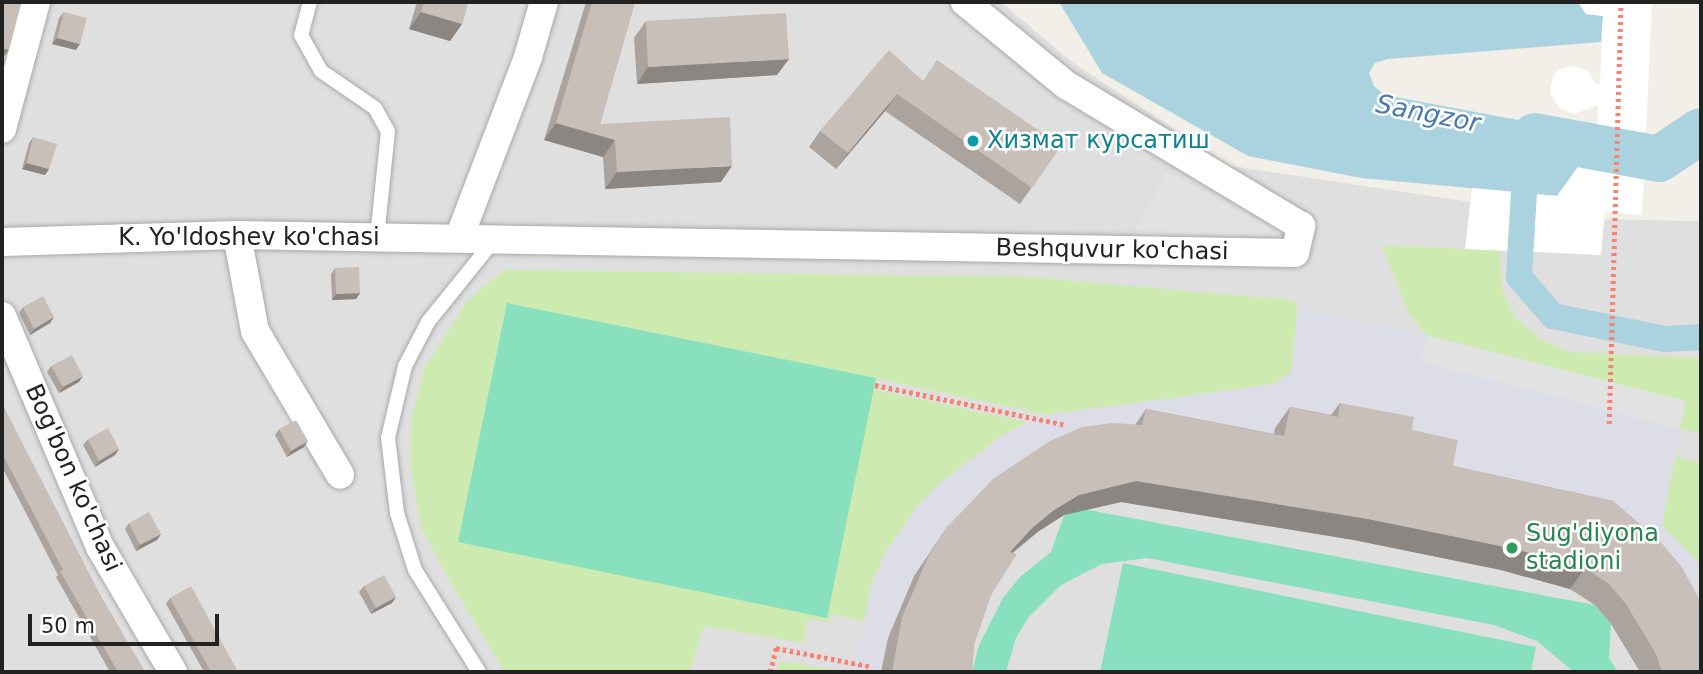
<!DOCTYPE html>
<html>
<head>
<meta charset="utf-8">
<style>
	body { margin:0 }
	#map { position:relative; width:1703px; height:674px; overflow:hidden; background:#f2efe9; font-family:"DejaVu Sans",sans-serif }
	div>[style] { position:absolute }
	[style*='--x'] { left:calc(var(--x)*1px); top:calc(var(--y)*1px); width:calc(var(--w)*1px); rotate:calc(var(--a)*1deg) }
	.residential>* { inset:0; background:#e0dfdf }
	.grass>* { inset:0; background:#cdebb0 }
	.pitch>* { inset:0; background:#88e0be }
	.parking>* { inset:0; background:#e2e2e2 }
	.plaza>* { inset:0; background:#dddde8 }
	.water>* { inset:0; background:#aad3df }
	.pier>* { inset:0; background:#fff }
	.canal>* { height:26px; margin:-13px; padding:0 13px; transform-origin:13px; border-radius:13px; background:#aad3df }
	.river>* { height:46px; margin:-23px; padding:0 23px; transform-origin:23px; border-radius:23px; background:#aad3df }
	.path>* { height:4.5px; margin-top:-2.25px; transform-origin:0; background:repeating-linear-gradient(90deg,#fa8072 0 3.5px,transparent 0 7px) }
	.roads { filter:drop-shadow(0 0 2px #a9a9a9) drop-shadow(0 0 2px #a9a9a9) }
	.lane>* { height:14px; margin:-7px; padding:0 7px; transform-origin:7px; border-radius:7px; background:#fff }
	.street>* { height:28px; margin:-14px; padding:0 14px; transform-origin:14px; border-radius:14px; background:#fff }
	.wall>* { inset:0; background:#aba49e }
	.shaded-wall>* { inset:0; background:#8b8681 }
	.building>* { inset:0; background:#c7bfb8 }
	.dots>* { width:19px; height:19px; translate:-50% -50%; box-sizing:border-box; border:4px solid #fff; border-radius:50% }
	span { translate:-50% -50%; white-space:nowrap; text-align:center; line-height:1.15; -webkit-text-stroke:5px #fff; paint-order:stroke }
	.culture-label { font-size:24px; color:#0d838f }
	.left { translate:0 -50%; text-align:left }
	.street-label { font-size:24px; color:#222 }
	.leisure-label { font-size:24px; color:#27864d }
	.water-label { font-size:26px; color:#4a7aab; font-style:italic }
	.frame { position:absolute; inset:0; border:4px solid #222; pointer-events:none }
	.scale { position:absolute; left:28px; top:614px; width:191px; height:32px; box-sizing:border-box; border:4px solid #222; border-top:0; padding-left:9px; font-size:21px; line-height:24px; white-space:nowrap; color:#222; -webkit-text-stroke:5px #fff; paint-order:stroke }
</style>
</head>
<body>
<div id="map">
	<div class="residential">
		<i style="clip-path:polygon(2px 2px,1001px 2px,1072px 62px,1231px 166px,1585px 219px,1701px 221px,1701px 672px,2px 672px)"></i>
	</div>
	<div class="grass">
		<i style="clip-path:polygon(1382px 246px,1500px 250px,1502px 290px,1515px 318px,1540px 339px,1569px 352px,1701px 358px,1701px 434px,1680px 429px,1685px 401px,1426px 335px,1409px 314px)"></i>
		<i style="clip-path:polygon(504px 270px,1028px 277px,1293px 300px,1298px 309px,1291px 372px,1275px 384px,1047px 415px,878px 379px,876px 390px,1027px 422px,1000px 437px,922px 500px,886px 552px,872px 583px,864px 621px,831px 614px,829px 622px,808px 619px,803px 643px,704px 626px,690px 672px,505px 672px,453px 587px,421px 528px,409px 459px,412px 416px,425px 367px,467px 301px)"></i>
		<i style="clip-path:polygon(1675px 456px,1701px 463px,1701px 566px,1662px 525px)"></i>
		<i style="clip-path:polygon(779px 661px,848px 672px,778px 672px)"></i>
	</div>
	<div class="pitch">
		<i style="clip-path:polygon(507px 303px,876px 378px,827px 618px,458px 542px)"></i>
		<i style="clip-path:polygon(1083px 509px,1595px 605px,1611px 624px,1609px 658px,1618px 672px,1574px 672px,1537px 641px,1494px 625px,1147px 558px,1102px 564px,1061px 585px,1028px 618px,1016px 638px,1006px 672px,972px 672px,979px 645px,1003px 598px,1020px 577px,1051px 552px,1064px 515px)"></i>
		<i style="clip-path:polygon(1123px 563px,1536px 647px,1531px 672px,1100px 672px)"></i>
	</div>
	<div class="parking">
		<i style="clip-path:polygon(1166px 172px,1291px 235px,1290px 244px,1131px 240px)"></i>
		<i style="clip-path:polygon(1426px 335px,1685px 401px,1680px 429px,1420px 362px)"></i>
	</div>
	<div class="plaza">
		<i style="clip-path:polygon(1298px 309px,1426px 335px,1421px 362px,1680px 429px,1662px 525px,1701px 566px,1701px 649px,1700px 645px,1269px 457px,1132px 430px,914px 576px,888px 638px,880px 672px,855px 672px,872px 583px,886px 552px,922px 500px,950px 475px,1000px 437px,1047px 415px,1275px 384px,1291px 372px)"></i>
	</div>
	<div class="water">
		<i style="clip-path:polygon(1059px 2px,1578px 2px,1586px 14px,1603px 16px,1601px 42px,1388px 59px,1375px 63px,1369px 73px,1374px 86px,1385px 95px,1597px 135px,1596px 161px,1583px 160px,1557px 196px,1361px 178px,1248px 156px,1102px 73px)"></i>
	</div>
	<div class="pier">
		<i style="clip-path:polygon(1578px 2px,1652px 2px,1642px 215px,1605px 212px,1601px 255px,1465px 249px,1472px 188px,1557px 196px,1583px 160px,1596px 160px,1598px 105px,1574px 114px,1559px 108px,1550px 93px,1553px 76px,1559px 70px,1572px 66px,1587px 70px,1596px 84px,1600px 84px,1603px 16px,1586px 14px)"></i>
	</div>
	<div class="canal">
		<i style="--x:1526;--y:158;--w:119;--a:93.4"></i>
		<i style="--x:1519;--y:277;--w:52;--a:48.9"></i>
		<i style="--x:1553;--y:316;--w:114;--a:11.6"></i>
		<i style="--x:1665;--y:339;--w:36;--a:-3"></i>
	</div>
	<div class="river">
		<i style="--x:1535;--y:136;--w:126;--a:10.5"></i>
		<i style="--x:1659;--y:159;--w:50;--a:-33.7"></i>
	</div>
	<div class="path">
		<i style="--x:875;--y:385;--w:196;--a:11.8"></i>
		<i style="--x:1609;--y:424;--w:422;--a:-88.4"></i>
		<i style="--x:1700;--y:596;--w:1;--a:0"></i>
		<i style="--x:770;--y:672;--w:25;--a:-76"></i>
		<i style="--x:776;--y:648;--w:95;--a:11"></i>
	</div>
	<div class="roads">
		<div class="lane">
			<i style="--x:310;--y:2;--w:34;--a:105"></i>
			<i style="--x:301;--y:35;--w:41;--a:60.9"></i>
			<i style="--x:321;--y:71;--w:65;--a:34.4"></i>
			<i style="--x:375;--y:108;--w:26;--a:61"></i>
			<i style="--x:388;--y:131;--w:107;--a:95.9"></i>
			<i style="--x:479;--y:672;--w:120;--a:-122.1"></i>
			<i style="--x:415;--y:570;--w:60;--a:-107.5"></i>
			<i style="--x:397;--y:513;--w:76;--a:-96.8"></i>
			<i style="--x:388;--y:438;--w:74;--a:-76.7"></i>
			<i style="--x:405;--y:366;--w:50;--a:-62.4"></i>
			<i style="--x:428;--y:322;--w:107;--a:-51.1"></i>
		</div>
		<div class="street">
			<i style="--x:2;--y:129;--w:131;--a:-75"></i>
			<i style="--x:237;--y:235;--w:98;--a:79.4"></i>
			<i style="--x:255;--y:331;--w:167;--a:59.4"></i>
			<i style="--x:459;--y:238;--w:194;--a:-69.1"></i>
			<i style="--x:528;--y:57;--w:57;--a:-73.8"></i>
			<i style="--x:2;--y:242;--w:235;--a:-1.7"></i>
			<i style="--x:237;--y:235;--w:1058;--a:0.97"></i>
			<i style="--x:1295;--y:253;--w:28;--a:-77"></i>
			<i style="--x:1301;--y:226;--w:274;--a:-149"></i>
			<i style="--x:1066;--y:85;--w:131;--a:-140.6"></i>
			<i style="--x:2;--y:316;--w:251;--a:67"></i>
			<i style="--x:100;--y:547;--w:145;--a:59.7"></i>
		</div>
	</div>
	<div class="wall">
		<i style="clip-path:polygon(417px 2px,468px 2px,462px 24px,450px 41px,409px 29px)"></i>
		<i style="clip-path:polygon(586px 2px,635px 2px,600px 124px,721px 182px,605px 189px,603px 157px,544px 140px)"></i>
		<i style="clip-path:polygon(64px 12px,76px 50px,52px 44px,59px 18px)"></i>
		<i style="clip-path:polygon(646px 21px,777px 75px,637px 84px,634px 38px)"></i>
		<i style="clip-path:polygon(923px 81px,1061px 146px,1020px 204px,885px 111px,836px 169px,809px 147px,820px 131px)"></i>
		<i style="clip-path:polygon(33px 137px,49px 169px,45px 175px,22px 169px,29px 143px)"></i>
		<i style="clip-path:polygon(335px 268px,360px 293px,356px 299px,332px 300px,331px 274px)"></i>
		<i style="clip-path:polygon(23px 307px,54px 317px,50px 323px,30px 335px,19px 313px)"></i>
		<i style="clip-path:polygon(51px 366px,79px 382px,59px 393px,47px 372px)"></i>
		<i style="clip-path:polygon(1340px 403px,1412px 430px,1453px 466px,1613px 501px,1701px 672px,1640px 672px,1611px 624px,1595px 605px,1570px 589px,1501px 570px,1354px 540px,1121px 502px,1064px 515px,1039px 531px,1013px 553px,991px 595px,974px 644px,972px 672px,881px 672px,888px 638px,914px 576px,947px 527px,1135px 425px,1146px 409px,1274px 434px,1275px 428px,1290px 407px,1331px 415px)"></i>
		<i style="clip-path:polygon(2px 404px,100px 595px,145px 672px,110px 672px,56px 577px,58px 575px,2px 467px)"></i>
		<i style="clip-path:polygon(279px 429px,304px 447px,287px 457px,275px 435px)"></i>
		<i style="clip-path:polygon(88px 439px,119px 449px,115px 455px,95px 467px,83px 445px)"></i>
		<i style="clip-path:polygon(129px 523px,161px 534px,157px 540px,136px 551px,125px 529px)"></i>
		<i style="clip-path:polygon(364px 586px,396px 597px,392px 603px,371px 614px,359px 592px)"></i>
		<i style="clip-path:polygon(170px 598px,238px 672px,204px 672px,166px 604px)"></i>
	</div>
	<div class="shaded-wall">
		<i style="clip-path:polygon(421px 12px,462px 24px,450px 41px,409px 29px)"></i>
		<i style="clip-path:polygon(57px 38px,80px 44px,76px 50px,52px 44px)"></i>
		<i style="clip-path:polygon(2px 48px,9px 50px,4px 56px,2px 55px)"></i>
		<i style="clip-path:polygon(789px 59px,777px 75px,637px 84px,648px 67px)"></i>
		<i style="clip-path:polygon(897px 94px,885px 111px,836px 169px,848px 153px)"></i>
		<i style="clip-path:polygon(556px 123px,615px 140px,603px 157px,544px 140px)"></i>
		<i style="clip-path:polygon(27px 163px,49px 169px,45px 175px,22px 169px)"></i>
		<i style="clip-path:polygon(732px 166px,721px 182px,605px 189px,617px 172px)"></i>
		<i style="clip-path:polygon(360px 293px,356px 299px,332px 300px,336px 294px)"></i>
		<i style="clip-path:polygon(54px 317px,50px 323px,30px 335px,34px 329px)"></i>
		<i style="clip-path:polygon(83px 376px,79px 382px,59px 393px,63px 387px)"></i>
		<i style="clip-path:polygon(308px 441px,304px 447px,287px 457px,291px 451px)"></i>
		<i style="clip-path:polygon(119px 449px,115px 455px,95px 467px,99px 461px)"></i>
		<i style="clip-path:polygon(1136px 481px,1368px 519px,1515px 549px,1585px 568px,1570px 589px,1501px 570px,1354px 540px,1121px 502px,1064px 515px,1039px 531px,1016px 549px,996px 572px,1010px 552px,1031px 529px,1054px 510px,1079px 495px)"></i>
		<i style="clip-path:polygon(161px 534px,157px 540px,136px 551px,140px 545px)"></i>
		<i style="clip-path:polygon(396px 597px,392px 603px,371px 614px,376px 608px)"></i>
	</div>
	<div class="building">
		<i style="clip-path:polygon(2px 2px,21px 2px,9px 50px,2px 48px)"></i>
		<i style="clip-path:polygon(424px 2px,468px 2px,462px 24px,421px 12px)"></i>
		<i style="clip-path:polygon(592px 2px,635px 2px,600px 124px,730px 117px,732px 166px,617px 172px,615px 140px,556px 123px)"></i>
		<i style="clip-path:polygon(64px 12px,87px 18px,80px 44px,57px 38px)"></i>
		<i style="clip-path:polygon(786px 13px,789px 59px,648px 67px,646px 21px)"></i>
		<i style="clip-path:polygon(889px 50px,923px 81px,937px 60px,1061px 146px,1032px 188px,897px 94px,848px 153px,820px 131px)"></i>
		<i style="clip-path:polygon(33px 137px,57px 144px,49px 169px,27px 163px)"></i>
		<i style="clip-path:polygon(359px 267px,360px 293px,336px 294px,335px 268px)"></i>
		<i style="clip-path:polygon(43px 296px,54px 317px,34px 329px,23px 307px)"></i>
		<i style="clip-path:polygon(72px 355px,83px 376px,63px 387px,51px 366px)"></i>
		<i style="clip-path:polygon(1340px 403px,1414px 417px,1412px 430px,1458px 440px,1453px 466px,1613px 501px,1659px 540px,1681px 566px,1701px 602px,1701px 672px,1662px 672px,1656px 654px,1626px 604px,1609px 584px,1585px 568px,1515px 549px,1368px 519px,1136px 481px,1079px 495px,1054px 510px,1031px 529px,1010px 552px,1017px 554px,991px 595px,974px 644px,972px 672px,892px 672px,902px 617px,929px 555px,947px 527px,994px 478px,1050px 441px,1082px 427px,1113px 423px,1142px 425px,1146px 409px,1284px 436px,1290px 407px,1338px 417px)"></i>
		<i style="clip-path:polygon(2px 404px,100px 595px,145px 672px,118px 672px,60px 571px,63px 570px,2px 453px)"></i>
		<i style="clip-path:polygon(296px 420px,308px 441px,291px 451px,279px 429px)"></i>
		<i style="clip-path:polygon(108px 428px,119px 449px,99px 461px,88px 439px)"></i>
		<i style="clip-path:polygon(149px 512px,161px 534px,140px 545px,129px 523px)"></i>
		<i style="clip-path:polygon(384px 575px,396px 597px,376px 608px,364px 586px)"></i>
		<i style="clip-path:polygon(191px 586px,238px 672px,211px 672px,170px 598px)"></i>
	</div>
	<div class="dots">
		<i style="left:973px;top:141px;background:#0f9aa8"></i>
		<i style="left:1512px;top:548px;background:#2e9e5b"></i>
	</div>
	<div class="culture-label">
		<span class="left" style="left:987px;top:141px">Хизмат курсатиш</span>
	</div>
	<div class="street-label">
		<span style="left:249px;top:238px">K. Yo'ldoshev ko'chasi</span>
		<span style="left:1112px;top:250px;rotate:1deg">Beshquvur ko'chasi</span>
		<span style="left:73px;top:478px;rotate:66deg">Bog'bon ko'chasi</span>
	</div>
	<div class="leisure-label">
		<span class="left" style="left:1526px;top:548px">Sug'diyona<br>stadioni</span>
	</div>
	<div class="water-label">
		<span style="left:1428px;top:114px;rotate:11deg">Sangzor</span>
	</div>
	<div class="frame"></div>
	<div class="scale">50 m</div>
</div>
</body>
</html>
